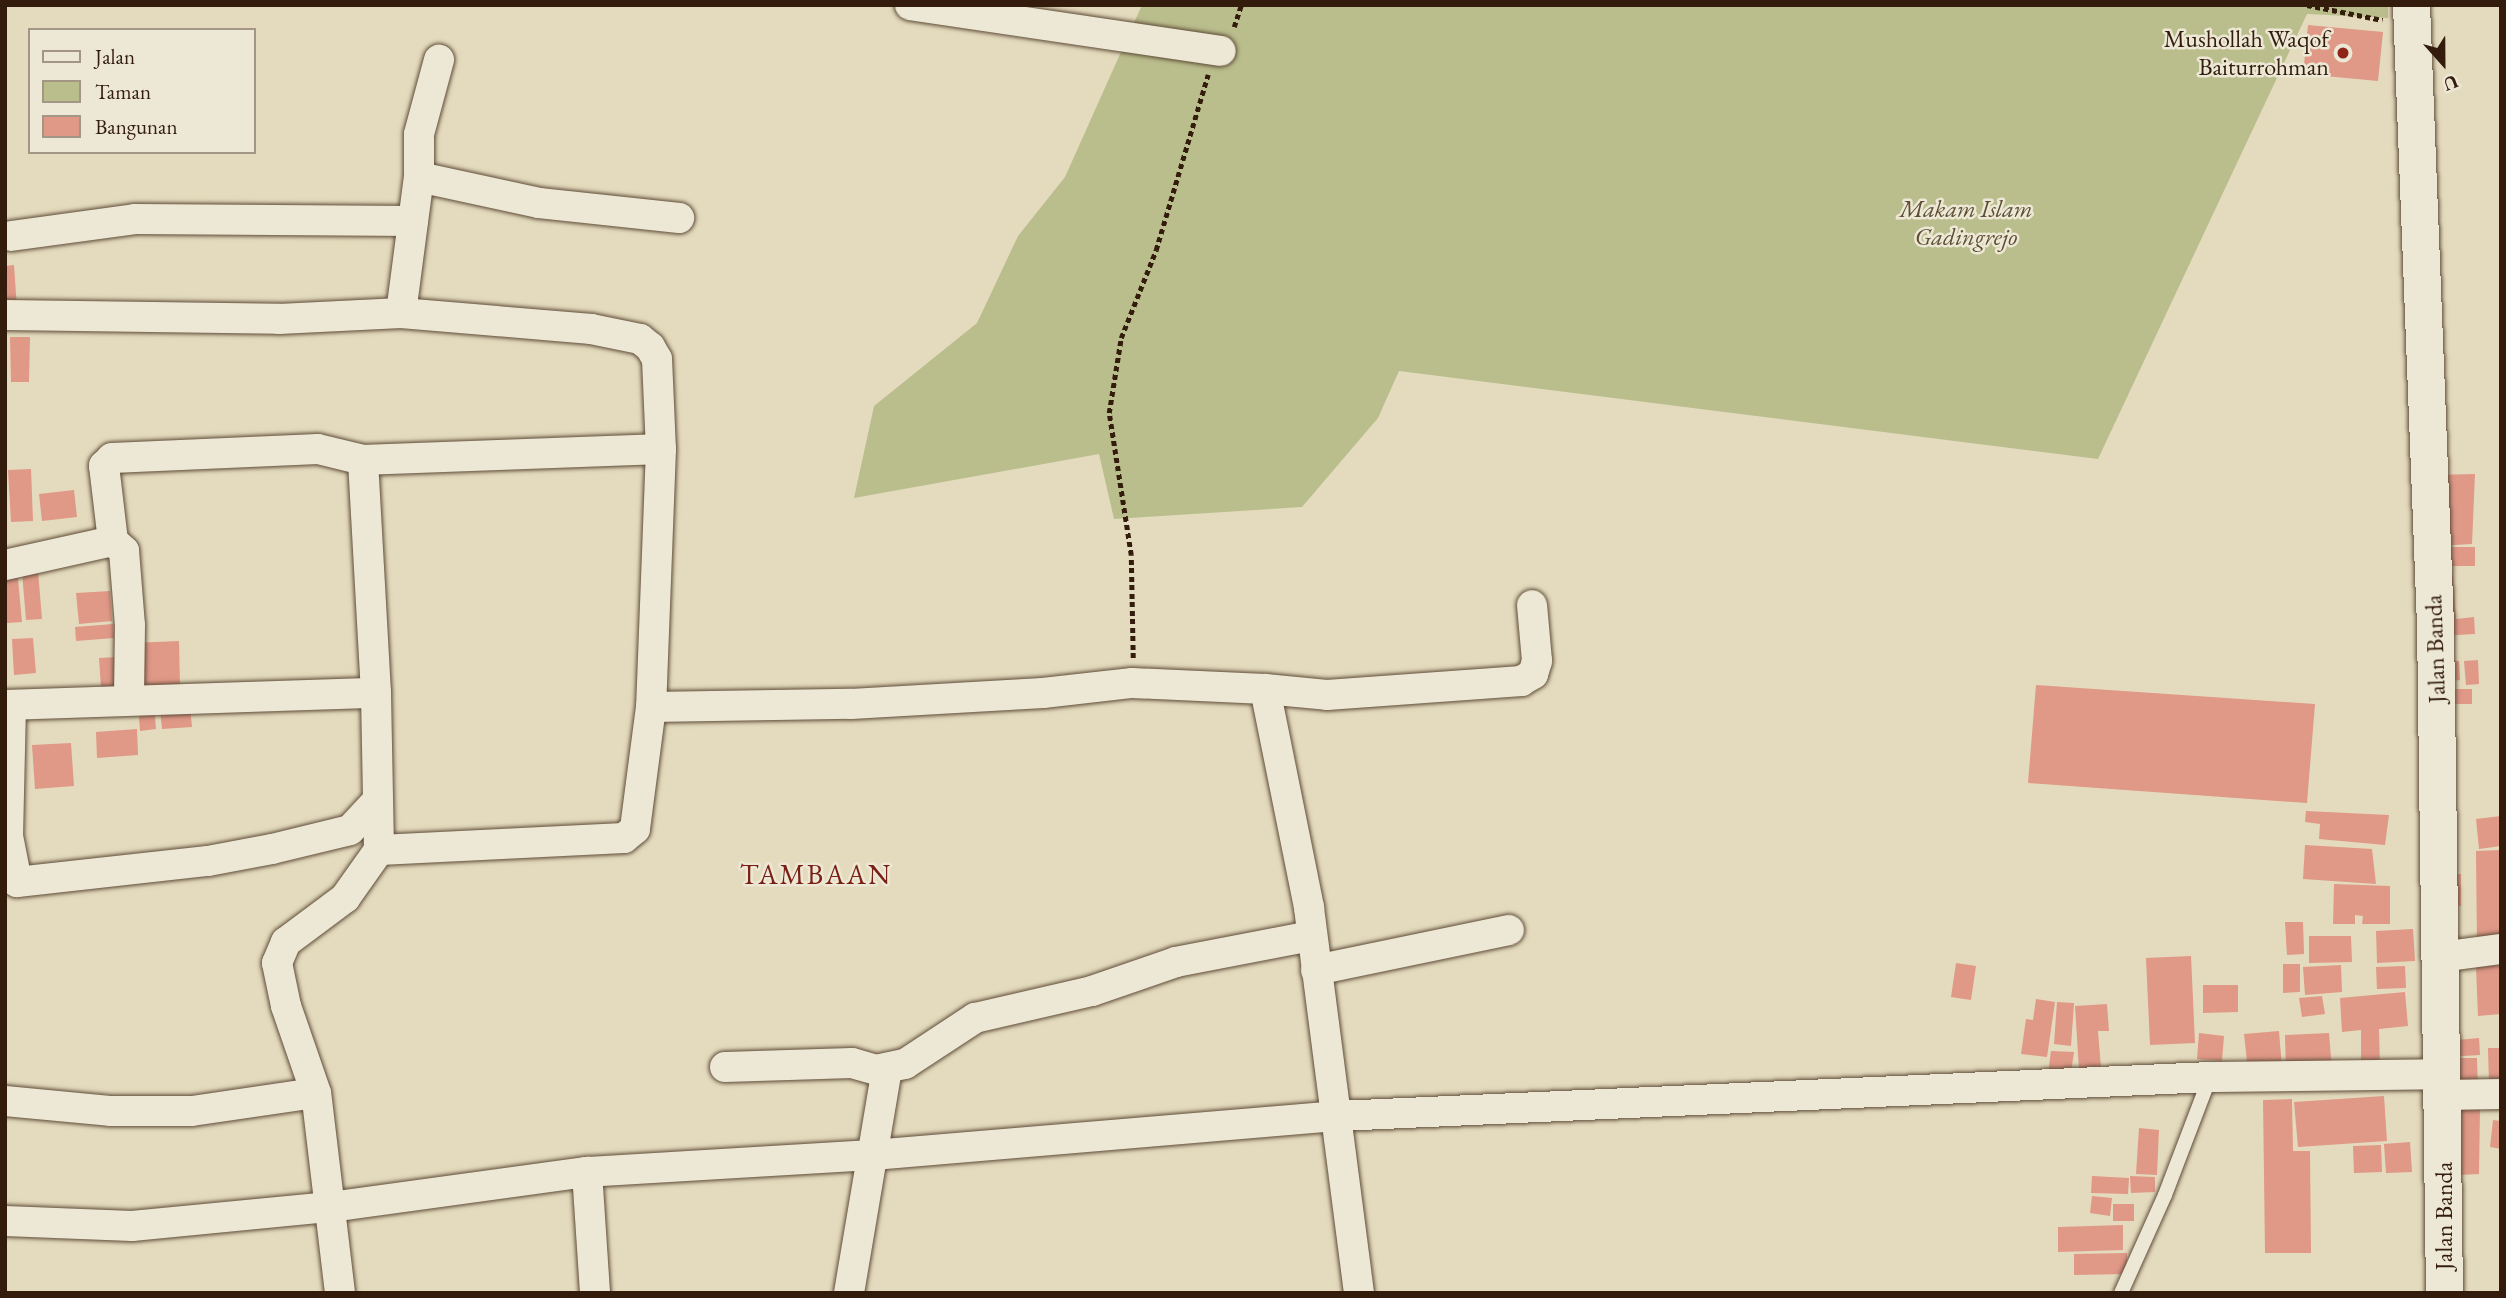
<!DOCTYPE html>
<html>
<head>
<meta charset="utf-8">
<style>
	body { margin:0 }
	#map { position:relative; width:2506px; height:1298px; overflow:hidden; background:#e4dbbe; font-family:"EB Garamond",serif }
	div>[style] { position:absolute }
	[style*='--x'] { left:calc(var(--x)*1px); top:calc(var(--y)*1px); width:calc(var(--w)*1px); rotate:calc(var(--a)*1deg) }
	.green>* { inset:0; background:#babe8d }
	.building>* { inset:0; background:#e09887 }
	.path>* { height:4.5px; margin-top:-2.25px; transform-origin:0; background:repeating-linear-gradient(90deg,#331c0c 0 5px,transparent 0 8.5px) }
	.roads { filter:drop-shadow(0 0 2px #5f4c38) drop-shadow(0 0 2px #5f4c38) }
	.service>* { height:14px; margin:-7px; padding:0 7px; transform-origin:7px; border-radius:7px; background:#ede8d5 }
	.minor>* { height:30px; margin:-15px; padding:0 15px; transform-origin:15px; border-radius:15px; background:#ede8d5 }
	.tertiary>* { height:37px; margin:-18.5px; padding:0 18.5px; transform-origin:18.5px; border-radius:18.5px; background:#ede8d5 }
	.dots>* { width:19px; height:19px; translate:-50% -50%; box-sizing:border-box; border:4px solid #ede8d5; border-radius:50% }
	span { translate:-50% -50%; white-space:nowrap; text-align:center; line-height:1.15; -webkit-text-stroke:5px #ede8d5; paint-order:stroke }
	.poi-label { font-size:24px; color:#331c0c }
	.right { translate:-100% -50%; text-align:right }
	.park-label { font-size:24px; color:#5c4d33; font-style:italic }
	.street-label { font-size:24px; color:#331c0c }
	.quarter-label { font-size:28px; color:#7a1f14; letter-spacing:2px }
	.frame { position:absolute; inset:0; border:7px solid #331c0c; pointer-events:none }
	.legend { position:absolute; left:28px; top:28px; width:228px; height:126px; box-sizing:border-box; background:#ede8d5; border:2px solid #a39685; margin:0; padding:9px 12px; list-style:none; font-size:21px; color:#331c0c }
	.legend li { display:flex; align-items:center; gap:14px; height:35px }
	.legend b { width:35px; border:2px solid #a39685 }
	.north { position:absolute; left:2408px; top:28px; width:70px; height:70px; -webkit-text-stroke:5px #ede8d5; paint-order:stroke; rotate:159deg; font-size:19px; font-weight:700; line-height:28px; text-align:center; color:#331c0c }
	.north::after { content:''; display:block; margin:auto; width:24px; height:32px; background:#331c0c; clip-path:polygon(50% 0,100% 100%,50% 72%,0 100%) }
</style>
</head>
<body>
<div id="map">
	<div class="green">
		<i style="clip-path:polygon(1142px 5px,2388px 5px,2388px 18px,2307px 14px,2098px 459px,1399px 371px,1378px 418px,1302px 507px,1114px 519px,1099px 454px,854px 498px,874px 406px,977px 323px,1018px 236px,1065px 177px)"></i>
	</div>
	<div class="building">
		<i style="clip-path:polygon(2308px 25px,2383px 32px,2378px 81px,2303px 74px)"></i>
		<i style="clip-path:polygon(14px 265px,17px 309px,5px 310px,5px 266px)"></i>
		<i style="clip-path:polygon(10px 337px,30px 337px,29px 382px,11px 382px)"></i>
		<i style="clip-path:polygon(31px 469px,33px 521px,11px 522px,8px 470px)"></i>
		<i style="clip-path:polygon(2475px 474px,2472px 544px,2437px 546px,2433px 475px)"></i>
		<i style="clip-path:polygon(74px 490px,77px 517px,42px 521px,39px 494px)"></i>
		<i style="clip-path:polygon(2437px 547px,2475px 547px,2475px 566px,2437px 566px)"></i>
		<i style="clip-path:polygon(17px 568px,22px 622px,7px 623px,5px 569px)"></i>
		<i style="clip-path:polygon(38px 571px,42px 619px,26px 620px,22px 572px)"></i>
		<i style="clip-path:polygon(2453px 575px,2456px 619px,2474px 617px,2475px 634px,2439px 636px,2435px 576px)"></i>
		<i style="clip-path:polygon(110px 591px,112px 621px,79px 624px,76px 593px)"></i>
		<i style="clip-path:polygon(113px 624px,114px 638px,76px 641px,75px 627px)"></i>
		<i style="clip-path:polygon(33px 638px,36px 673px,14px 675px,12px 639px)"></i>
		<i style="clip-path:polygon(179px 641px,180px 685px,135px 687px,133px 643px)"></i>
		<i style="clip-path:polygon(118px 657px,120px 686px,101px 688px,99px 658px)"></i>
		<i style="clip-path:polygon(2478px 660px,2479px 684px,2466px 685px,2464px 661px)"></i>
		<i style="clip-path:polygon(2459px 661px,2460px 680px,2442px 682px,2441px 662px)"></i>
		<i style="clip-path:polygon(2036px 685px,2315px 704px,2307px 803px,2028px 783px)"></i>
		<i style="clip-path:polygon(2444px 689px,2472px 689px,2472px 704px,2444px 704px)"></i>
		<i style="clip-path:polygon(154px 703px,156px 729px,140px 731px,138px 704px)"></i>
		<i style="clip-path:polygon(190px 706px,192px 727px,162px 729px,160px 709px)"></i>
		<i style="clip-path:polygon(137px 729px,138px 755px,97px 758px,96px 732px)"></i>
		<i style="clip-path:polygon(71px 743px,74px 786px,35px 789px,32px 745px)"></i>
		<i style="clip-path:polygon(2306px 811px,2389px 815px,2385px 845px,2319px 839px,2320px 824px,2305px 822px)"></i>
		<i style="clip-path:polygon(2501px 816px,2501px 846px,2479px 849px,2476px 819px)"></i>
		<i style="clip-path:polygon(2305px 845px,2372px 849px,2376px 884px,2303px 879px)"></i>
		<i style="clip-path:polygon(2501px 850px,2501px 945px,2477px 946px,2476px 851px)"></i>
		<i style="clip-path:polygon(2461px 874px,2461px 906px,2442px 906px,2447px 875px)"></i>
		<i style="clip-path:polygon(2334px 884px,2390px 886px,2390px 924px,2362px 924px,2363px 916px,2355px 915px,2355px 924px,2333px 924px)"></i>
		<i style="clip-path:polygon(2285px 922px,2303px 922px,2304px 954px,2287px 955px)"></i>
		<i style="clip-path:polygon(2413px 929px,2415px 961px,2377px 963px,2376px 931px)"></i>
		<i style="clip-path:polygon(2309px 936px,2351px 936px,2352px 962px,2309px 963px)"></i>
		<i style="clip-path:polygon(2191px 956px,2195px 1043px,2150px 1045px,2146px 958px)"></i>
		<i style="clip-path:polygon(1956px 963px,1976px 966px,1971px 1000px,1951px 997px)"></i>
		<i style="clip-path:polygon(2283px 964px,2300px 964px,2300px 992px,2283px 993px)"></i>
		<i style="clip-path:polygon(2341px 965px,2342px 992px,2305px 995px,2303px 967px)"></i>
		<i style="clip-path:polygon(2501px 965px,2501px 1014px,2478px 1016px,2476px 967px)"></i>
		<i style="clip-path:polygon(2405px 966px,2406px 988px,2377px 989px,2376px 967px)"></i>
		<i style="clip-path:polygon(2203px 985px,2238px 985px,2238px 1012px,2203px 1013px)"></i>
		<i style="clip-path:polygon(2405px 992px,2408px 1026px,2379px 1029px,2380px 1068px,2361px 1068px,2361px 1030px,2342px 1032px,2340px 998px)"></i>
		<i style="clip-path:polygon(2322px 996px,2325px 1014px,2302px 1017px,2299px 998px)"></i>
		<i style="clip-path:polygon(2036px 999px,2055px 1002px,2047px 1057px,2021px 1054px,2026px 1019px,2033px 1020px)"></i>
		<i style="clip-path:polygon(2057px 1002px,2074px 1003px,2071px 1046px,2054px 1044px)"></i>
		<i style="clip-path:polygon(2107px 1004px,2109px 1031px,2098px 1031px,2101px 1068px,2079px 1070px,2075px 1006px)"></i>
		<i style="clip-path:polygon(2279px 1031px,2282px 1068px,2248px 1071px,2244px 1034px)"></i>
		<i style="clip-path:polygon(2199px 1033px,2224px 1036px,2222px 1061px,2197px 1059px)"></i>
		<i style="clip-path:polygon(2329px 1033px,2332px 1070px,2286px 1072px,2285px 1035px)"></i>
		<i style="clip-path:polygon(2479px 1038px,2480px 1055px,2447px 1057px,2446px 1041px)"></i>
		<i style="clip-path:polygon(2488px 1048px,2501px 1048px,2501px 1083px,2489px 1084px)"></i>
		<i style="clip-path:polygon(2051px 1051px,2074px 1052px,2070px 1080px,2047px 1081px)"></i>
		<i style="clip-path:polygon(2453px 1058px,2477px 1058px,2478px 1091px,2453px 1092px)"></i>
		<i style="clip-path:polygon(2384px 1096px,2387px 1141px,2298px 1147px,2294px 1102px)"></i>
		<i style="clip-path:polygon(2292px 1099px,2293px 1151px,2310px 1151px,2311px 1253px,2265px 1253px,2263px 1100px)"></i>
		<i style="clip-path:polygon(2480px 1107px,2479px 1174px,2458px 1175px,2455px 1109px)"></i>
		<i style="clip-path:polygon(2493px 1120px,2501px 1121px,2501px 1149px,2490px 1147px)"></i>
		<i style="clip-path:polygon(2139px 1128px,2159px 1130px,2157px 1175px,2136px 1174px)"></i>
		<i style="clip-path:polygon(2410px 1142px,2412px 1172px,2386px 1173px,2384px 1144px)"></i>
		<i style="clip-path:polygon(2381px 1145px,2382px 1172px,2354px 1173px,2353px 1146px)"></i>
		<i style="clip-path:polygon(2092px 1176px,2129px 1178px,2128px 1194px,2091px 1193px)"></i>
		<i style="clip-path:polygon(2130px 1176px,2155px 1177px,2155px 1192px,2131px 1193px)"></i>
		<i style="clip-path:polygon(2092px 1196px,2112px 1198px,2110px 1216px,2090px 1213px)"></i>
		<i style="clip-path:polygon(2113px 1204px,2134px 1204px,2134px 1221px,2113px 1221px)"></i>
		<i style="clip-path:polygon(2123px 1225px,2123px 1250px,2058px 1252px,2058px 1227px)"></i>
		<i style="clip-path:polygon(2127px 1253px,2127px 1274px,2074px 1275px,2074px 1254px)"></i>
	</div>
	<div class="path">
		<i style="--x:2307;--y:5;--w:77;--a:11.2"></i>
		<i style="--x:1234;--y:27;--w:23;--a:-72"></i>
		<i style="--x:1133;--y:658;--w:103;--a:-91.1"></i>
		<i style="--x:1131;--y:555;--w:144;--a:-98.8"></i>
		<i style="--x:1109;--y:413;--w:76;--a:-80.9"></i>
		<i style="--x:1121;--y:338;--w:95;--a:-68.3"></i>
		<i style="--x:1156;--y:250;--w:183;--a:-73.5"></i>
	</div>
	<div class="roads">
		<div class="service">
			<i style="--x:2121;--y:1293;--w:107;--a:-65.8"></i>
			<i style="--x:2165;--y:1195;--w:126;--a:-69.1"></i>
		</div>
		<div class="minor">
			<i style="--x:910;--y:5;--w:314;--a:8.4"></i>
			<i style="--x:419;--y:177;--w:123;--a:12.2"></i>
			<i style="--x:539;--y:203;--w:141;--a:6.1"></i>
			<i style="--x:11;--y:236;--w:125;--a:-7.8"></i>
			<i style="--x:135;--y:219;--w:278;--a:0.4"></i>
			<i style="--x:401;--y:313;--w:137;--a:-82.5"></i>
			<i style="--x:419;--y:177;--w:43;--a:-90"></i>
			<i style="--x:419;--y:134;--w:77;--a:-74.9"></i>
			<i style="--x:5;--y:315;--w:274;--a:0.8"></i>
			<i style="--x:279;--y:319;--w:122;--a:-2.8"></i>
			<i style="--x:401;--y:313;--w:191;--a:4.8"></i>
			<i style="--x:591;--y:329;--w:50;--a:11.5"></i>
			<i style="--x:640;--y:339;--w:13;--a:39"></i>
			<i style="--x:650;--y:347;--w:14;--a:60"></i>
			<i style="--x:657;--y:359;--w:90;--a:87.5"></i>
			<i style="--x:661;--y:449;--w:258;--a:92.2"></i>
			<i style="--x:651;--y:707;--w:123;--a:97.5"></i>
			<i style="--x:635;--y:829;--w:14;--a:141"></i>
			<i style="--x:624;--y:838;--w:245;--a:177.2"></i>
			<i style="--x:113;--y:541;--w:76;--a:-96.8"></i>
			<i style="--x:104;--y:466;--w:11;--a:-45"></i>
			<i style="--x:112;--y:458;--w:206;--a:-2.5"></i>
			<i style="--x:318;--y:449;--w:46;--a:13.7"></i>
			<i style="--x:5;--y:565;--w:111;--a:-12.5"></i>
			<i style="--x:113;--y:541;--w:15;--a:42"></i>
			<i style="--x:124;--y:551;--w:74;--a:85.4"></i>
			<i style="--x:130;--y:625;--w:73;--a:90.8"></i>
			<i style="--x:1265;--y:689;--w:62;--a:5.5"></i>
			<i style="--x:1327;--y:695;--w:195;--a:-4.1"></i>
			<i style="--x:1521;--y:681;--w:14;--a:-30"></i>
			<i style="--x:1533;--y:674;--w:14;--a:-73"></i>
			<i style="--x:1537;--y:661;--w:56;--a:-95.1"></i>
			<i style="--x:5;--y:705;--w:371;--a:-1.9"></i>
			<i style="--x:376;--y:693;--w:233;--a:-93.2"></i>
			<i style="--x:363;--y:460;--w:298;--a:-2.1"></i>
			<i style="--x:11;--y:705;--w:131;--a:91.3"></i>
			<i style="--x:8;--y:836;--w:47;--a:78.9"></i>
			<i style="--x:17;--y:882;--w:192;--a:-6.3"></i>
			<i style="--x:208;--y:861;--w:65;--a:-10.6"></i>
			<i style="--x:272;--y:849;--w:80;--a:-13.7"></i>
			<i style="--x:350;--y:830;--w:40;--a:-47"></i>
			<i style="--x:651;--y:707;--w:200;--a:-0.9"></i>
			<i style="--x:851;--y:704;--w:192;--a:-3.3"></i>
			<i style="--x:1043;--y:693;--w:90;--a:-6.4"></i>
			<i style="--x:1132;--y:683;--w:133;--a:2.6"></i>
			<i style="--x:1265;--y:689;--w:223;--a:78.6"></i>
			<i style="--x:1309;--y:908;--w:388;--a:82.6"></i>
			<i style="--x:2441;--y:957;--w:61;--a:-7.6"></i>
			<i style="--x:1316;--y:970;--w:197;--a:-11.7"></i>
			<i style="--x:725;--y:1067;--w:127;--a:-1.8"></i>
			<i style="--x:852;--y:1063;--w:25;--a:16"></i>
			<i style="--x:876;--y:1070;--w:30;--a:-12"></i>
			<i style="--x:905;--y:1064;--w:84;--a:-33.3"></i>
			<i style="--x:975;--y:1018;--w:120;--a:-13"></i>
			<i style="--x:1092;--y:991;--w:89;--a:-19"></i>
			<i style="--x:1176;--y:962;--w:137;--a:-10.9"></i>
			<i style="--x:2444;--y:1095;--w:57;--a:-1"></i>
			<i style="--x:5;--y:1101;--w:105;--a:5.4"></i>
			<i style="--x:110;--y:1111;--w:82;--a:0"></i>
			<i style="--x:192;--y:1111;--w:125;--a:-8.3"></i>
			<i style="--x:587;--y:1172;--w:121;--a:86.2"></i>
			<i style="--x:5;--y:1221;--w:127;--a:2.3"></i>
			<i style="--x:132;--y:1226;--w:199;--a:-5.5"></i>
			<i style="--x:330;--y:1207;--w:259;--a:-7.8"></i>
			<i style="--x:587;--y:1172;--w:287;--a:-3.4"></i>
			<i style="--x:873;--y:1155;--w:467;--a:-4.8"></i>
			<i style="--x:1338;--y:1116;--w:873;--a:-2.56"></i>
			<i style="--x:2210;--y:1077;--w:234;--a:-0.7"></i>
			<i style="--x:340;--y:1293;--w:201;--a:-96.8"></i>
			<i style="--x:316;--y:1093;--w:92;--a:-109"></i>
			<i style="--x:286;--y:1006;--w:44;--a:-101.8"></i>
			<i style="--x:277;--y:963;--w:23;--a:-67"></i>
			<i style="--x:286;--y:942;--w:74;--a:-36.7"></i>
			<i style="--x:345;--y:898;--w:59;--a:-54.7"></i>
			<i style="--x:379;--y:850;--w:157;--a:-91.1"></i>
			<i style="--x:849;--y:1293;--w:228;--a:-80.4"></i>
		</div>
		<div class="tertiary">
			<i style="--x:2411;--y:5;--w:618;--a:87.78"></i>
			<i style="--x:2435;--y:623;--w:670;--a:89.23"></i>
		</div>
	</div>
	<div class="dots">
		<i style="left:2343px;top:53px;background:#8f2418"></i>
	</div>
	<div class="poi-label">
		<span class="right" style="left:2329px;top:53px">Mushollah Waqof<br>Baiturrohman</span>
	</div>
	<div class="park-label">
		<span style="left:1966px;top:223px">Makam Islam<br>Gadingrejo</span>
	</div>
	<div class="street-label">
		<span style="left:2435px;top:649px;rotate:-92deg">Jalan Banda</span>
		<span style="left:2444px;top:1216px;rotate:-90deg">Jalan Banda</span>
	</div>
	<div class="quarter-label">
		<span style="left:816px;top:874px">TAMBAAN</span>
	</div>
	<div class="frame"></div>
	<ul class="legend">
	<li><b style="height:9px;background:#ede8d5"></b>Jalan</li>
	<li><b style="height:19px;background:#babe8d"></b>Taman</li>
	<li><b style="height:19px;background:#e09887"></b>Bangunan</li>
	</ul>
	<div class="north">U</div>
</div>
</body>
</html>
